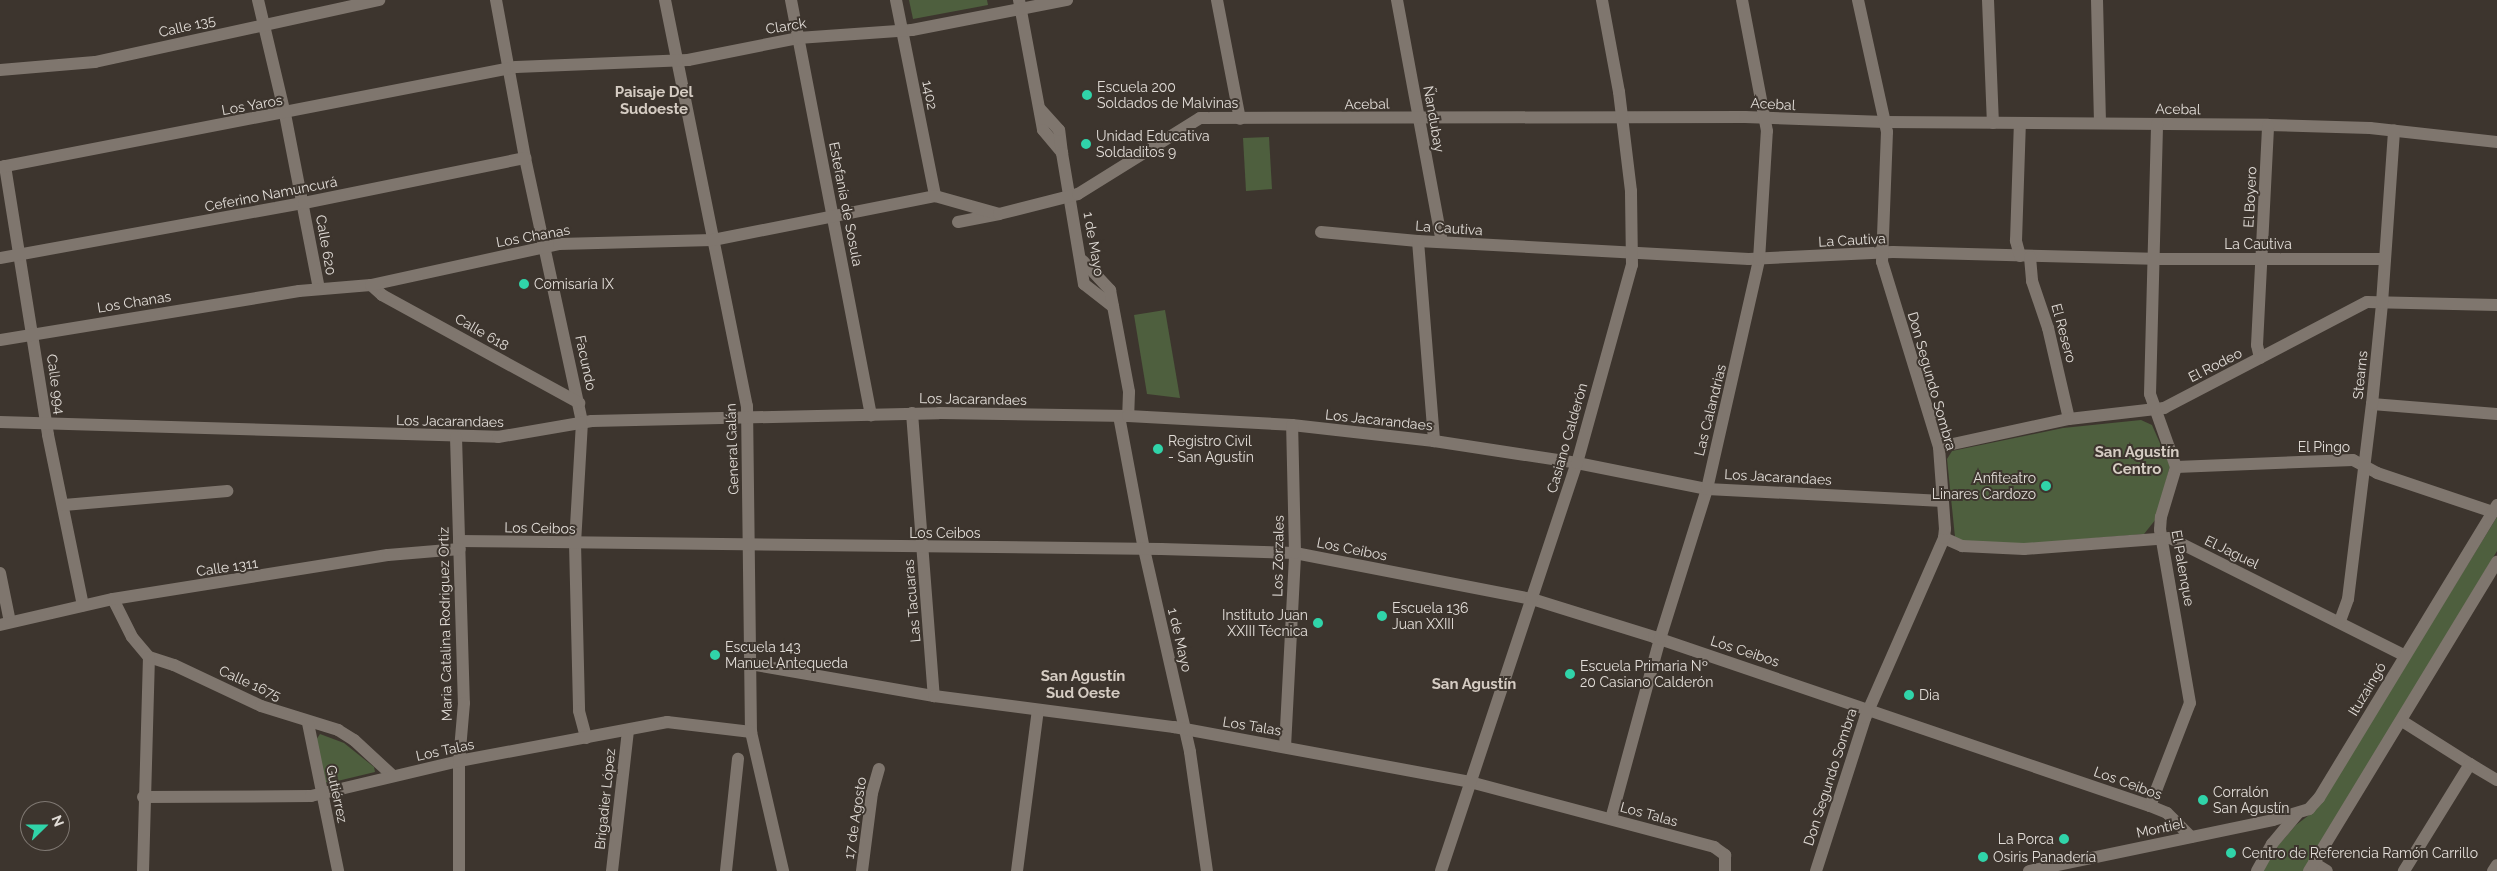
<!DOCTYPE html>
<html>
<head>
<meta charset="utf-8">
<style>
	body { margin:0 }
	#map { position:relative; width:2497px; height:871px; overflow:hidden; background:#3d352e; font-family:Raleway,sans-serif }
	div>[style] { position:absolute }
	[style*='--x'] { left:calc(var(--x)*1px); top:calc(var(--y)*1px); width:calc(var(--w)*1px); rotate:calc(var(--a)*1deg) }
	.green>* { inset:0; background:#4e5f3e }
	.minor>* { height:12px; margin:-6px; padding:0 6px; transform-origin:6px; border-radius:6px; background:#7f766e }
	.dots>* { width:14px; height:14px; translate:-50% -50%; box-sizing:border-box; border:2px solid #3d352e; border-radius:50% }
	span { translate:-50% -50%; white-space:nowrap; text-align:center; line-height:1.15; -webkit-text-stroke:4px #3d352e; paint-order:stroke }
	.street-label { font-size:14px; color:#e1dcd7 }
	.poi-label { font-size:14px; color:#e1dcd7 }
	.left { translate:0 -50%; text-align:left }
	.right { translate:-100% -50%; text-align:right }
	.neighbourhood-label { font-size:15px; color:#d5ccc3; font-weight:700 }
	.north { position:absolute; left:20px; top:801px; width:50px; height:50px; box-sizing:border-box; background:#3d352e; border:1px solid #7f7872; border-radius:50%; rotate:68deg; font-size:14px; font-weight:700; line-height:20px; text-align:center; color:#e1dcd7 }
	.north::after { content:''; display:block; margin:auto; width:18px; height:22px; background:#30d4a9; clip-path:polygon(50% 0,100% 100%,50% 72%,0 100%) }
</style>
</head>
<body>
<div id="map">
	<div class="green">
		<i style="clip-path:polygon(909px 0,987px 0,988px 5px,913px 19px)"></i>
		<i style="clip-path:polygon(1269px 137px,1272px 189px,1246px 191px,1243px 138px)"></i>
		<i style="clip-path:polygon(1165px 310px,1180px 398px,1147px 394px,1134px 315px)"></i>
		<i style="clip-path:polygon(2141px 420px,2152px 425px,2170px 466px,2156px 519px,2144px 534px,2025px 544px,1960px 541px,1955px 537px,1947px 459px,1952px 451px,2063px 428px)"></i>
		<i style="clip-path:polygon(2497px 517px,2497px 551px,2304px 871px,2263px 871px,2276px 848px,2296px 825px,2317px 809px)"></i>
		<i style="clip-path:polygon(320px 734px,344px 743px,374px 767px,375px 772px,329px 783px,323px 781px,316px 740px)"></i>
	</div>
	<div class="minor">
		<i style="--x:258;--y:0;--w:117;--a:76.7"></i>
		<i style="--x:285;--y:114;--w:178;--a:79"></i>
		<i style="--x:496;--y:0;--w:161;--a:79.6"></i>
		<i style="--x:525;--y:158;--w:270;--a:77.8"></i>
		<i style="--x:582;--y:422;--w:121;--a:93.3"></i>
		<i style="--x:575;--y:543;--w:168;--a:88.6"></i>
		<i style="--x:579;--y:711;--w:28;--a:75"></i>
		<i style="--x:665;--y:0;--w:414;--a:78.6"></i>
		<i style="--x:747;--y:406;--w:326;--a:89.3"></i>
		<i style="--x:751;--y:732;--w:143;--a:77"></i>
		<i style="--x:791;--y:0;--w:423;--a:79.1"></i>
		<i style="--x:896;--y:0;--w:200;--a:78.7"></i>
		<i style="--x:1019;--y:0;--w:132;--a:79.5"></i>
		<i style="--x:1043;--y:130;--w:30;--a:50"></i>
		<i style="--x:1062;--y:153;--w:23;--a:-97"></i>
		<i style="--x:1059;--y:130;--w:28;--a:-132"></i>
		<i style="--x:1217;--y:0;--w:121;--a:79.1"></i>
		<i style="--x:1397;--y:0;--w:246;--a:79.5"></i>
		<i style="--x:1988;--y:0;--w:123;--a:87.7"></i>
		<i style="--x:2097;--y:0;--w:123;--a:88.6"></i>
		<i style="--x:0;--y:70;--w:95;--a:-4.8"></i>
		<i style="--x:95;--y:62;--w:291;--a:-12.3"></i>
		<i style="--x:1062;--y:153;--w:133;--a:80.5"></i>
		<i style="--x:1084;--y:284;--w:37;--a:38"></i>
		<i style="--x:5;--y:166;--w:272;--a:80.9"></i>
		<i style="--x:48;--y:435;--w:174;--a:78.4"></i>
		<i style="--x:0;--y:167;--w:526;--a:-10.97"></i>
		<i style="--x:516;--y:67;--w:172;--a:-2.3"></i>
		<i style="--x:688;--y:60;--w:112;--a:-11.3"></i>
		<i style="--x:798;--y:38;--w:114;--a:-4"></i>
		<i style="--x:912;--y:30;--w:158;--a:-11"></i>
		<i style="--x:958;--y:222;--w:42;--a:-11"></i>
		<i style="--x:1321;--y:232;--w:97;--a:5.3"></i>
		<i style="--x:1418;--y:241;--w:331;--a:3.1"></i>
		<i style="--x:1749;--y:259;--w:144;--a:-2.8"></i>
		<i style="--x:1893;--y:252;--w:259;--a:1.5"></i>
		<i style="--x:2152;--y:259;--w:233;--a:0"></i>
		<i style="--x:1418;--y:241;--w:201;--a:85.4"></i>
		<i style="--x:2020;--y:256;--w:16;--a:-105"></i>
		<i style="--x:2016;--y:241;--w:118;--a:-88.1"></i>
		<i style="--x:2030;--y:257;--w:24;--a:85"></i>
		<i style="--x:2032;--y:281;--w:50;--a:71.2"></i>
		<i style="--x:2048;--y:328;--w:93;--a:77"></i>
		<i style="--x:0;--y:258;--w:309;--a:-10.3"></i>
		<i style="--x:304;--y:203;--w:226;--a:-11.5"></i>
		<i style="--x:1083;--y:261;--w:40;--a:47"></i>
		<i style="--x:1110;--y:290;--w:104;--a:79.4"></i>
		<i style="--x:1129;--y:392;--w:24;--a:92"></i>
		<i style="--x:371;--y:285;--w:15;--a:42"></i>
		<i style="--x:382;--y:295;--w:225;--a:28.7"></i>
		<i style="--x:0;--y:340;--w:303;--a:-9.3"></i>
		<i style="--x:299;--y:291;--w:72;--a:-4.8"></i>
		<i style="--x:371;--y:285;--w:192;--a:-12.3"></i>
		<i style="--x:559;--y:244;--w:154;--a:-1.5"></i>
		<i style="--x:713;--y:240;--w:226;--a:-11.2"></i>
		<i style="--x:935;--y:196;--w:66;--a:15.7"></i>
		<i style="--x:999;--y:214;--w:81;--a:-14.2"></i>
		<i style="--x:1078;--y:194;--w:144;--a:-31.9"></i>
		<i style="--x:1200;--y:118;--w:545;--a:-0.11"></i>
		<i style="--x:1745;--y:117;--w:140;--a:2"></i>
		<i style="--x:1885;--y:122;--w:383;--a:0.4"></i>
		<i style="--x:2268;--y:125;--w:102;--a:1.7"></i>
		<i style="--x:2370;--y:128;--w:128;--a:6.3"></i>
		<i style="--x:2260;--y:358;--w:13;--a:-103"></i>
		<i style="--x:2257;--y:345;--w:220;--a:-87.1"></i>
		<i style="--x:2372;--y:404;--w:125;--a:4.6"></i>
		<i style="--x:912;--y:413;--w:284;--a:85.6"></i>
		<i style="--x:1119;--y:416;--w:135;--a:79.4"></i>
		<i style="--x:1144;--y:549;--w:208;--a:77.2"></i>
		<i style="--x:1190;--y:752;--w:120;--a:81.9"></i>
		<i style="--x:0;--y:422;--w:498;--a:1.7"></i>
		<i style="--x:498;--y:437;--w:95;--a:-9.7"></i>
		<i style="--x:592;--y:421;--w:347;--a:-1.3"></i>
		<i style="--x:939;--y:413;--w:189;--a:0.9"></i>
		<i style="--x:1128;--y:416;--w:164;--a:3.1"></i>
		<i style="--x:1292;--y:425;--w:143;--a:6.4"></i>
		<i style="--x:1434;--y:441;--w:145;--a:8.7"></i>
		<i style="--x:1577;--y:463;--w:133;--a:11.3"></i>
		<i style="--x:1707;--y:489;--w:236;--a:2.9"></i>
		<i style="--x:456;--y:437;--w:266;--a:88.3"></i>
		<i style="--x:464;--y:703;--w:58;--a:94.9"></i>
		<i style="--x:459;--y:761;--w:110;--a:90"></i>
		<i style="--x:1939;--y:447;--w:133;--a:-12.2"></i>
		<i style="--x:2069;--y:419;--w:96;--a:-6.6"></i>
		<i style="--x:2164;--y:408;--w:229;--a:-27.6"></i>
		<i style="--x:2367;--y:302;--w:130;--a:1.3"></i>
		<i style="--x:2176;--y:467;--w:177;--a:-2.3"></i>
		<i style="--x:2353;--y:460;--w:27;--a:28"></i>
		<i style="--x:2377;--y:473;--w:122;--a:18.6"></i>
		<i style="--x:64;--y:505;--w:164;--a:-4.9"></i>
		<i style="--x:1944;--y:538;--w:20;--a:24"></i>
		<i style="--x:1962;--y:546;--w:62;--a:2.8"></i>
		<i style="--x:2024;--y:549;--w:146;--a:-4.3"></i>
		<i style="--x:2170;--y:538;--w:262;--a:26.6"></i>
		<i style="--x:459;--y:541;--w:702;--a:0.65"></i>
		<i style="--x:1161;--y:549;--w:134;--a:1.7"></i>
		<i style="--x:1295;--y:553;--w:241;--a:11"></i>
		<i style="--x:1532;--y:599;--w:128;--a:17.3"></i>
		<i style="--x:1654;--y:637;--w:524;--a:18.82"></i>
		<i style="--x:2150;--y:806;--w:18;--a:22"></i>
		<i style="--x:2167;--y:813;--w:34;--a:45"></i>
		<i style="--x:0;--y:573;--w:50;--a:78.5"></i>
		<i style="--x:113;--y:599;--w:42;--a:63.4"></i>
		<i style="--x:132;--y:637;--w:26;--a:50"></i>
		<i style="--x:149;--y:657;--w:26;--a:18"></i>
		<i style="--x:174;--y:665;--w:96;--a:25.2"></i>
		<i style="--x:261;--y:706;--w:81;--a:17.3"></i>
		<i style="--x:338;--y:730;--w:19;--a:32"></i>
		<i style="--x:354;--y:740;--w:53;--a:42.7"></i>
		<i style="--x:2340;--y:621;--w:23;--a:-70"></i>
		<i style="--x:2348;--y:599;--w:196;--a:-83"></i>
		<i style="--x:2372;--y:404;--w:101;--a:-84.3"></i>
		<i style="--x:2382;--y:303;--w:173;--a:-86"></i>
		<i style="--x:0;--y:625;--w:116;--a:-13"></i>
		<i style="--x:113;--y:599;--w:278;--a:-9.1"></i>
		<i style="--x:388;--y:555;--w:72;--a:-4.8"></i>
		<i style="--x:750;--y:664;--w:187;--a:9.9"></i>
		<i style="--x:934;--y:696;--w:242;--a:7.4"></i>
		<i style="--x:1174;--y:727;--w:301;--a:10.5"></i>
		<i style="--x:1470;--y:782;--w:253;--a:14.9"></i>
		<i style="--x:1714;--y:847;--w:14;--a:36"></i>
		<i style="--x:1725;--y:855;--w:16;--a:90"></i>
		<i style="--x:2402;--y:721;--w:80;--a:32.3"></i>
		<i style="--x:2470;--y:764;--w:126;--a:121.7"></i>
		<i style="--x:308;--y:723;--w:151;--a:78.5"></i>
		<i style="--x:1285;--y:747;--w:194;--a:-87"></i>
		<i style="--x:1295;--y:553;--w:128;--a:-91.3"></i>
		<i style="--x:2470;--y:764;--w:31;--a:31"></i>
		<i style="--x:143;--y:797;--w:168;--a:-0.3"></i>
		<i style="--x:311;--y:796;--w:152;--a:-13.3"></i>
		<i style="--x:459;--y:761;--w:212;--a:-10.6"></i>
		<i style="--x:667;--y:722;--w:85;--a:6.8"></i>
		<i style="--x:2150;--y:806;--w:110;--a:-68.8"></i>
		<i style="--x:2190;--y:703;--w:176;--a:-99.8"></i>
		<i style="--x:2160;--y:530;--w:13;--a:-86"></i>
		<i style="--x:2161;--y:517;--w:52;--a:-73.3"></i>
		<i style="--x:2176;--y:467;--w:77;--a:-109.6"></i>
		<i style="--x:2150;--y:394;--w:270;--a:-88.5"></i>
		<i style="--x:1611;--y:819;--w:187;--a:-74.8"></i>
		<i style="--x:1660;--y:639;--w:157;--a:-72.6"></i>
		<i style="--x:1707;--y:489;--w:235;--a:-77.2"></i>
		<i style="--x:1759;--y:260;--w:129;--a:-86.5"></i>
		<i style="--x:1767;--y:131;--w:133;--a:-100.8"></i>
		<i style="--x:2314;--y:863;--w:15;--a:32"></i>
		<i style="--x:143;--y:871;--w:214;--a:-88.4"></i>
		<i style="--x:612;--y:871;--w:142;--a:-83.5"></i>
		<i style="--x:726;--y:871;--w:113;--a:-83.9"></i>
		<i style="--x:862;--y:871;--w:79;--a:-82.7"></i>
		<i style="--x:872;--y:793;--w:25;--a:-74"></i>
		<i style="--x:1017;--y:871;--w:162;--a:-82.6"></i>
		<i style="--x:1441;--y:871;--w:430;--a:-71.6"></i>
		<i style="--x:1577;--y:463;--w:205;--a:-74.5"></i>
		<i style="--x:1632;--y:265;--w:74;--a:-90.8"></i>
		<i style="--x:1631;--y:191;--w:100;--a:-96.9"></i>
		<i style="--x:1619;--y:92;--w:94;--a:-100.5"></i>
		<i style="--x:1816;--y:871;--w:161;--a:-72.2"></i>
		<i style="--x:1865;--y:718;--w:197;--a:-66.3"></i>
		<i style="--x:1944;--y:538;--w:9;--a:-84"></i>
		<i style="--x:1945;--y:529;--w:82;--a:-94.2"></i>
		<i style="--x:1939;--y:447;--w:194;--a:-107.1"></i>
		<i style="--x:1882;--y:262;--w:130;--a:-87.8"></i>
		<i style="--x:1887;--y:132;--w:135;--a:-102.4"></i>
		<i style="--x:2029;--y:871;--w:249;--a:-11.8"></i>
		<i style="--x:2273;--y:820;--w:38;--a:-17"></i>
		<i style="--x:2309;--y:809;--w:15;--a:-48"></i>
		<i style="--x:2319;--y:798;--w:343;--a:-58.7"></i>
		<i style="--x:2257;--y:871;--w:31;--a:-61"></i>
		<i style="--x:2272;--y:844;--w:39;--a:-50"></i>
		<i style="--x:2309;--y:871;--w:362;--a:-58.7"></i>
		<i style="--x:2493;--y:871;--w:7;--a:-56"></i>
	</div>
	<div class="dots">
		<i style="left:1087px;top:95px;background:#30d4a9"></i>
		<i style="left:1086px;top:144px;background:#30d4a9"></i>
		<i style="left:524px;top:284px;background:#30d4a9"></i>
		<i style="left:1158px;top:449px;background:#30d4a9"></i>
		<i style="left:2046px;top:486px;background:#30d4a9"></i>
		<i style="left:1382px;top:616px;background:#30d4a9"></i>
		<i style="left:1318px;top:623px;background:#30d4a9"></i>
		<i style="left:715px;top:655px;background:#30d4a9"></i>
		<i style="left:1570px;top:674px;background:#30d4a9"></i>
		<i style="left:1909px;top:695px;background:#30d4a9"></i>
		<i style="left:2203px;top:800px;background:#30d4a9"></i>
		<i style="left:2064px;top:839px;background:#30d4a9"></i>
		<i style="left:2231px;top:853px;background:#30d4a9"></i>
		<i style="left:1983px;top:857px;background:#30d4a9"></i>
	</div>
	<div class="street-label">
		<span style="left:187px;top:26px;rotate:-13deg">Calle 135</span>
		<span style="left:786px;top:26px;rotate:-9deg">Clarck</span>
		<span style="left:930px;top:95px;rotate:79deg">1402</span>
		<span style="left:1367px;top:104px;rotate:-1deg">Acebal</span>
		<span style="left:1773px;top:104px;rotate:3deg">Acebal</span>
		<span style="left:252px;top:105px;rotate:-10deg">Los Yaros</span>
		<span style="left:2178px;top:109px;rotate:1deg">Acebal</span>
		<span style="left:1434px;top:119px;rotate:80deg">Ñandubay</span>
		<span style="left:271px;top:194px;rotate:-11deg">Ceferino Namuncurá</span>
		<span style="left:2250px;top:197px;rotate:-87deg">El Boyero</span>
		<span style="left:846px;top:204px;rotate:79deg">Estefanía de Sosula</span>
		<span style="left:1449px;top:228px;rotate:4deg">La Cautiva</span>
		<span style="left:533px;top:236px;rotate:-10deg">Los Chanas</span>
		<span style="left:1852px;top:240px;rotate:-3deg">La Cautiva</span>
		<span style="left:1094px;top:244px;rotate:80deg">1 de Mayo</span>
		<span style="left:2258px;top:244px">La Cautiva</span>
		<span style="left:326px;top:245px;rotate:80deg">Calle 620</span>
		<span style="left:134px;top:302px;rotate:-9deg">Los Chanas</span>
		<span style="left:482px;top:332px;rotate:30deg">Calle 618</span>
		<span style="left:2064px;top:333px;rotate:75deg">El Resero</span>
		<span style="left:586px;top:363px;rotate:78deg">Facundo</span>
		<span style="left:2215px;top:365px;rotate:-27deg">El Rodeo</span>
		<span style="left:2360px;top:375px;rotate:-84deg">Stearns</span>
		<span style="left:1932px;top:381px;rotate:74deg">Don Segundo Sombra</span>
		<span style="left:56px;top:384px;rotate:82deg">Calle 994</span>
		<span style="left:973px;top:399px;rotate:1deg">Los Jacarandaes</span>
		<span style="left:1710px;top:410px;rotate:-76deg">Las Calandrias</span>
		<span style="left:1379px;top:420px;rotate:6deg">Los Jacarandaes</span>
		<span style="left:450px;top:421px;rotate:1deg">Los Jacarandaes</span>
		<span style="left:1567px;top:438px;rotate:-74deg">Casiano Calderón</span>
		<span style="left:2324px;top:447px">El Pingo</span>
		<span style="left:732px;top:449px;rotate:-92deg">General Galán</span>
		<span style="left:1778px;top:477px;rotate:3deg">Los Jacarandaes</span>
		<span style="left:540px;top:528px;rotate:1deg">Los Ceibos</span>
		<span style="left:945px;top:533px">Los Ceibos</span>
		<span style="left:1352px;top:549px;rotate:11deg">Los Ceibos</span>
		<span style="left:2232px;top:552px;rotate:26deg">El Jaguel</span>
		<span style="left:1278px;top:556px;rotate:-89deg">Los Zorzales</span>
		<span style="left:227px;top:567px;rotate:-8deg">Calle 1311</span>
		<span style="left:2183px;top:568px;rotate:80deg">El Palenque</span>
		<span style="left:912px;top:601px;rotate:-95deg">Las Tacuaras</span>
		<span style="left:445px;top:624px;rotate:-91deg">Maria Catalina Rodriguez Ortiz</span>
		<span style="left:1180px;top:640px;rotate:77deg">1 de Mayo</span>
		<span style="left:1745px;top:651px;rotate:18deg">Los Ceibos</span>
		<span style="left:250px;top:683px;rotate:24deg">Calle 1675</span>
		<span style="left:2367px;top:689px;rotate:-59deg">Ituzaingó</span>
		<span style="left:1252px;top:726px;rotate:9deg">Los Talas</span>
		<span style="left:445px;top:750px;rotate:-12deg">Los Talas</span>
		<span style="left:1830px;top:777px;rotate:-72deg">Don Segundo Sombra</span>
		<span style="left:2128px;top:783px;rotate:20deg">Los Ceibos</span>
		<span style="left:337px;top:794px;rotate:78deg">Gutiérrez</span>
		<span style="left:605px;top:799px;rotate:-84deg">Brigadier López</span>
		<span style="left:1649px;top:814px;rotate:15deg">Los Talas</span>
		<span style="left:855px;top:818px;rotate:-81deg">17 de Agosto</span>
		<span style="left:2160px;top:828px;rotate:-12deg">Montiel</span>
	</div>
	<div class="poi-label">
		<span class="left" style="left:1097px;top:95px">Escuela 200<br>Soldados de Malvinas</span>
		<span class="left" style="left:1096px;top:144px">Unidad Educativa<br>Soldaditos 9</span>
		<span class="left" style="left:534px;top:284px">Comisaría IX</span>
		<span class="left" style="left:1168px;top:449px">Registro Civil<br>- San Agustín</span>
		<span class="right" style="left:2036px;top:486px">Anfiteatro<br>Linares Cardozo</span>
		<span class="left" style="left:1392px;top:616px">Escuela 136<br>Juan XXIII</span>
		<span class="right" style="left:1308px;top:623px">Instituto Juan<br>XXIII Técnica</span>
		<span class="left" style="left:725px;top:655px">Escuela 143<br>Manuel Antequeda</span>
		<span class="left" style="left:1580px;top:674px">Escuela Primaria Nº<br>20 Casiano Calderón</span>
		<span class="left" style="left:1919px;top:695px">Dia</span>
		<span class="left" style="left:2213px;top:800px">Corralón<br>San Agustín</span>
		<span class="right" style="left:2054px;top:839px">La Porca</span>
		<span class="left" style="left:2242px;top:853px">Centro de Referencia Ramón Carrillo</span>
		<span class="left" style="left:1993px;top:857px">Osiris Panadería</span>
	</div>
	<div class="neighbourhood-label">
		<span style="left:654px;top:101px">Paisaje Del<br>Sudoeste</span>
		<span style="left:2137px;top:461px">San Agustín<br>Centro</span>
		<span style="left:1083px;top:685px">San Agustín<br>Sud Oeste</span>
		<span style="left:1474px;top:685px">San Agustín</span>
	</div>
	<div class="north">N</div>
</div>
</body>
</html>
